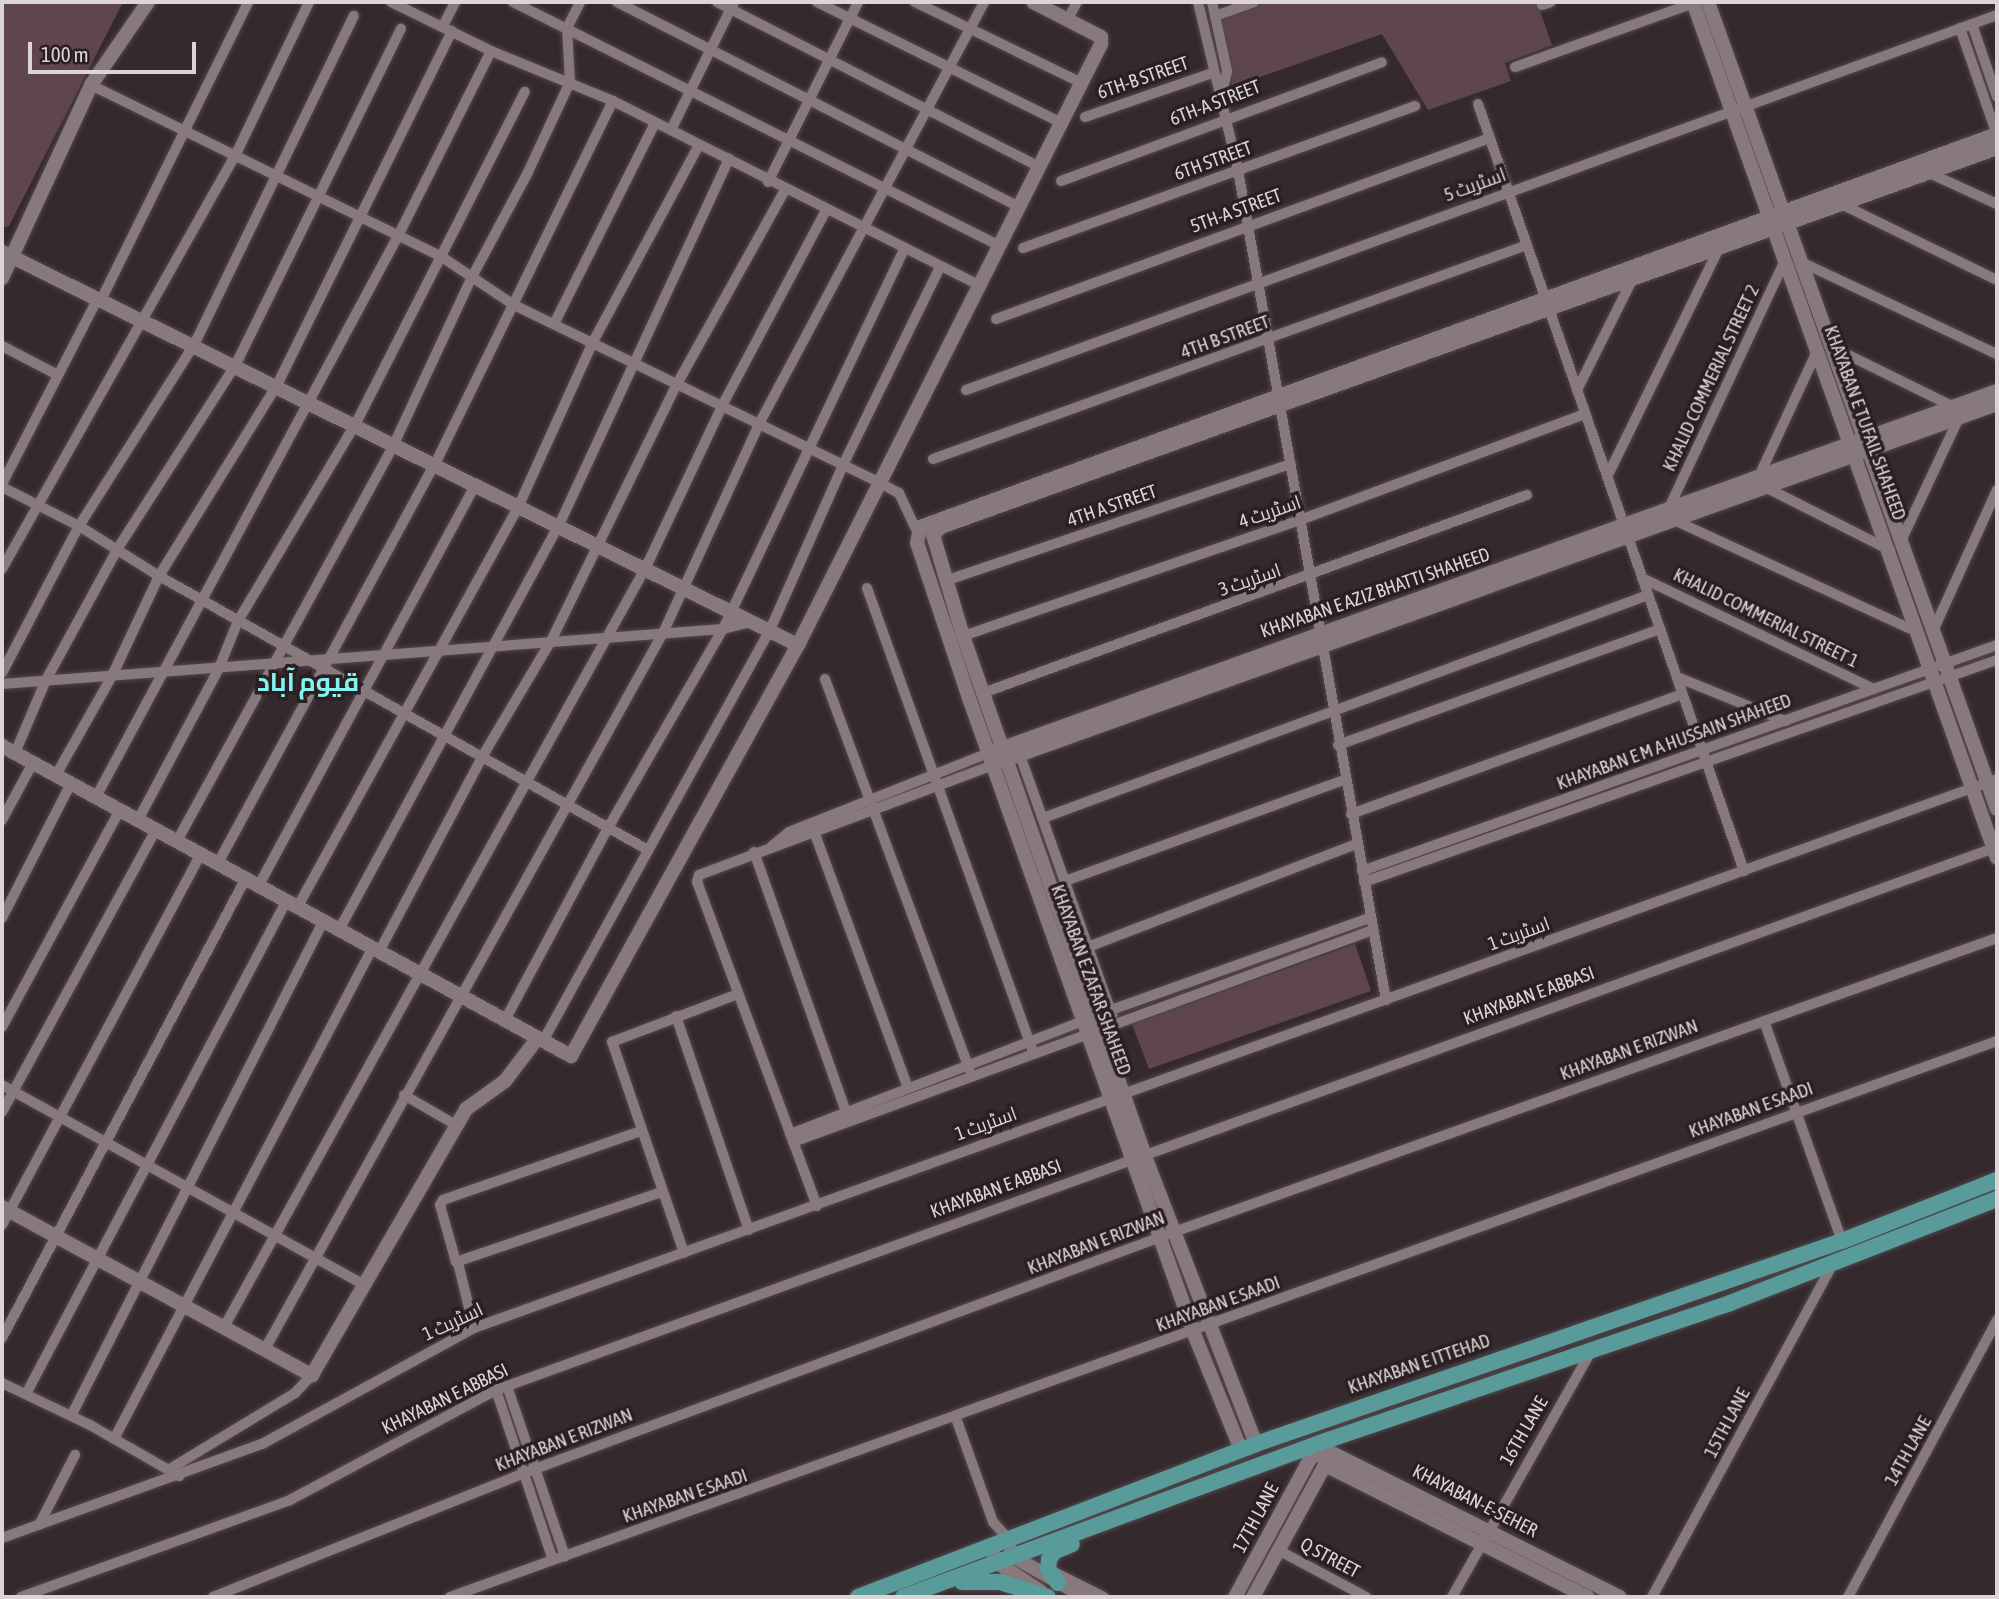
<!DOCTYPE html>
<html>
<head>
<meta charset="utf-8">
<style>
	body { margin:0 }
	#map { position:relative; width:1999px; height:1599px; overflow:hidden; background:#34292c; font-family:"Asap Condensed",Cairo,sans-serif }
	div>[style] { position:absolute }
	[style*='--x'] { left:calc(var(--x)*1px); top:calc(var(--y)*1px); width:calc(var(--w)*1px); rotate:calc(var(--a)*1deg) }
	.green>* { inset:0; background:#5f464e }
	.roads { filter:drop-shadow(0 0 2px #51484b) drop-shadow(0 0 2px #51484b) }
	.street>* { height:10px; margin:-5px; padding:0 5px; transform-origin:5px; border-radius:5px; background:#87797d }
	.secondary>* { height:14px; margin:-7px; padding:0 7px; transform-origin:7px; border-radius:7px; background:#87797d }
	.primary>* { height:16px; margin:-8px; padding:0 8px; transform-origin:8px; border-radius:8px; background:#599a9a }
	span { translate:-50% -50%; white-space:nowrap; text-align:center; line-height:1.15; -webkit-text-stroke:7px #2a1f23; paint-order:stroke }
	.street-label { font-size:19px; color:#dcd4d6 }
	.district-label { font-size:26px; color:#86f2ef; font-weight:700 }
	.frame { position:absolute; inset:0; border:4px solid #dcd4d6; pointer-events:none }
	.scale { position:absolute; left:28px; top:42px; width:168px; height:32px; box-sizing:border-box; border:4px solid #dcd4d6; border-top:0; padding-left:9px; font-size:21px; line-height:24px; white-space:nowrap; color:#dcd4d6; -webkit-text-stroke:5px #2a1f23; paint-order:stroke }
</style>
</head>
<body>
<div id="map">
	<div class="green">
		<i style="clip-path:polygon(2px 2px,123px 2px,9px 226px,2px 228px)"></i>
		<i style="clip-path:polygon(1263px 2px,1537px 2px,1552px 45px,1505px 63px,1511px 81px,1428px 110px,1382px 34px,1232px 87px,1221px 18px)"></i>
		<i style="clip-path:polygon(1355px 944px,1371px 991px,1149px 1069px,1132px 1024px)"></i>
	</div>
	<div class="roads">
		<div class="street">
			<i style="--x:391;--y:2;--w:111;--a:26.1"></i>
			<i style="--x:491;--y:51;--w:132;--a:22.3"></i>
			<i style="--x:613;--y:101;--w:412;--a:26.7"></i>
			<i style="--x:513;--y:2;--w:545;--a:26.61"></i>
			<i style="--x:617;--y:2;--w:451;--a:27"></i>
			<i style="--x:717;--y:2;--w:362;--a:27.1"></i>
			<i style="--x:817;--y:2;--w:273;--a:26.3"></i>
			<i style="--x:915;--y:2;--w:186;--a:25.9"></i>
			<i style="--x:1198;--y:2;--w:173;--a:76.6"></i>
			<i style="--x:1238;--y:170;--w:843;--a:79.89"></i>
			<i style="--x:1212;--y:2;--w:71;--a:77.7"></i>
			<i style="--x:1227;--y:71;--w:24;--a:102"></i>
			<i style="--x:1542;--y:5;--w:9;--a:-18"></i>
			<i style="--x:1215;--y:16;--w:41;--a:-19.7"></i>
			<i style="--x:1068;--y:19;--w:19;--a:-62"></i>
			<i style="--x:1972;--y:24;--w:77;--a:71.1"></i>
			<i style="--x:443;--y:26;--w:27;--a:-63"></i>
			<i style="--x:1960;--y:28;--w:113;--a:70.9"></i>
			<i style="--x:1515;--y:67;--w:190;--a:-19.7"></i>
			<i style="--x:91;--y:85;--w:391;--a:26.1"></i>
			<i style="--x:442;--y:257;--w:87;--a:33.7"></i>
			<i style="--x:514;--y:305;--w:405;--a:25.9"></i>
			<i style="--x:878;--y:482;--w:24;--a:28"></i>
			<i style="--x:899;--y:493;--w:38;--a:65"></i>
			<i style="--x:915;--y:527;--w:8;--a:30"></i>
			<i style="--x:1478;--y:104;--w:812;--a:70.87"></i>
			<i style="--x:1085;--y:117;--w:134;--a:-19.1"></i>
			<i style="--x:671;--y:130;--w:143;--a:-63.8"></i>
			<i style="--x:1929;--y:173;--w:75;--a:24.5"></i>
			<i style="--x:1061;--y:181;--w:342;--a:-20.3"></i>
			<i style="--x:768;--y:182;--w:201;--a:-63.4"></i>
			<i style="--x:1841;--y:204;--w:174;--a:26"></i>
			<i style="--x:1023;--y:248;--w:417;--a:-19.9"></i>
			<i style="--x:1799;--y:261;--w:219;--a:25.2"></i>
			<i style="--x:101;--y:300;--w:332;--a:-63.7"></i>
			<i style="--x:996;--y:319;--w:526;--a:-20.12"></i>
			<i style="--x:555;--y:322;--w:223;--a:-63.3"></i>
			<i style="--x:2;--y:346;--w:63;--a:27.4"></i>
			<i style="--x:1832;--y:347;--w:136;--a:26.2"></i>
			<i style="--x:966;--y:390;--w:1097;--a:-19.99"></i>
			<i style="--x:1577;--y:390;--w:121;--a:-63.4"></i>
			<i style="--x:933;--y:459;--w:631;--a:-19.81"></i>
			<i style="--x:1760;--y:474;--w:136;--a:-65.1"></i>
			<i style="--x:1607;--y:477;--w:253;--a:-63.9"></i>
			<i style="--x:2;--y:484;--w:209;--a:-62.7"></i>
			<i style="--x:2;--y:487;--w:86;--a:26.9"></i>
			<i style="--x:79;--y:526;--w:94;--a:32"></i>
			<i style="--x:159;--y:576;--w:561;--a:29.26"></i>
			<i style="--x:1767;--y:488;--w:138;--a:26.8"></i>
			<i style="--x:1668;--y:510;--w:276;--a:-64.9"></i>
			<i style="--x:1676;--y:521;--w:265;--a:24.7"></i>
			<i style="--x:1901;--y:541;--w:136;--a:-64.8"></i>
			<i style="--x:2;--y:569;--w:474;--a:-60.6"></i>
			<i style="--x:235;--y:156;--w:171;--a:-64.3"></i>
			<i style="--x:1642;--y:578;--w:257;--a:25.6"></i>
			<i style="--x:945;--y:581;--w:365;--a:-18.7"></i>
			<i style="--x:867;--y:588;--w:489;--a:70.3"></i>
			<i style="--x:1933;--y:631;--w:155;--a:-65.6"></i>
			<i style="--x:963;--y:636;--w:356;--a:-19"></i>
			<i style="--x:1300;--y:520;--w:304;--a:-20.4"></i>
			<i style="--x:2;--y:673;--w:166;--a:-62.4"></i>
			<i style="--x:79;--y:526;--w:214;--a:-57.6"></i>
			<i style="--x:194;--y:345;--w:366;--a:-64.1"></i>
			<i style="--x:1677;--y:677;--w:117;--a:22.2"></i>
			<i style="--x:825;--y:679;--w:416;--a:69.7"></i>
			<i style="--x:2;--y:684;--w:723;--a:-4.36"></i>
			<i style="--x:723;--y:629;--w:29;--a:-14"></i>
			<i style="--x:983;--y:693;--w:579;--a:-20"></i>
			<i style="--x:1338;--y:745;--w:342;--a:-19.8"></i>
			<i style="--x:15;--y:753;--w:79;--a:-67"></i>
			<i style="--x:46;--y:680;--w:150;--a:-61.4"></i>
			<i style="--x:118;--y:548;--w:216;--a:-57.3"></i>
			<i style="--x:235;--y:366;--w:376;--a:-63.8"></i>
			<i style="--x:1020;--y:755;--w:276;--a:70.5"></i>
			<i style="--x:56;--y:775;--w:114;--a:-60.5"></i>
			<i style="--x:112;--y:676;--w:110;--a:-64.8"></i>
			<i style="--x:159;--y:576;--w:225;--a:-58.3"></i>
			<i style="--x:277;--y:385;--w:395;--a:-63.7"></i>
			<i style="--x:96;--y:797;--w:637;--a:-61.71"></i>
			<i style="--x:398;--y:236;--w:207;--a:-63.3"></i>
			<i style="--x:1351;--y:814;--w:352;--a:-19.9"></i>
			<i style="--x:1043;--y:818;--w:645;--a:-20.23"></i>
			<i style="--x:2;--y:820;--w:65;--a:-61.5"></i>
			<i style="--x:138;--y:820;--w:172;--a:-61.9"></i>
			<i style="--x:219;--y:668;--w:51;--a:-68"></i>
			<i style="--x:238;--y:621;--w:228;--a:-59.2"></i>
			<i style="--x:355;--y:425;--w:374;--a:-63"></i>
			<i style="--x:815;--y:834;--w:270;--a:69.9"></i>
			<i style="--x:177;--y:841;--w:452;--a:-61.3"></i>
			<i style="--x:394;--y:444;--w:184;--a:-65"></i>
			<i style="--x:472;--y:277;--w:119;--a:-61.9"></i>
			<i style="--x:528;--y:172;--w:99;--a:-65"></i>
			<i style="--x:570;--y:82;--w:54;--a:-93.2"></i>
			<i style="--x:567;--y:28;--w:29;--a:-63"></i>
			<i style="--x:772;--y:846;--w:22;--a:-39"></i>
			<i style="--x:789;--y:832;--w:215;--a:-21.6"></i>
			<i style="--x:754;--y:852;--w:276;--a:70.5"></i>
			<i style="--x:218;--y:863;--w:454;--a:-61.5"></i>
			<i style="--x:435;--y:464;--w:404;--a:-63.9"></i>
			<i style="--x:1362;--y:871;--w:674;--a:-19.59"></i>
			<i style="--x:1065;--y:881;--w:297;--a:-19.9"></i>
			<i style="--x:1364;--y:882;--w:671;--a:-19.33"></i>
			<i style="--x:259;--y:885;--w:456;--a:-61.6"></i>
			<i style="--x:298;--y:906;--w:458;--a:-61.1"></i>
			<i style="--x:519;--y:505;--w:181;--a:-65.6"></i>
			<i style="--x:594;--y:340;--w:221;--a:-61.7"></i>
			<i style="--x:2;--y:918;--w:152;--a:-62.9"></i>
			<i style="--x:340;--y:928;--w:459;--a:-61.5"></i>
			<i style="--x:559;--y:525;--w:404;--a:-65.1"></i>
			<i style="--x:1088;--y:947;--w:287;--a:-21"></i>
			<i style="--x:380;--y:950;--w:218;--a:-62.1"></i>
			<i style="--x:482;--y:757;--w:135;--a:-59.3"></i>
			<i style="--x:551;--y:641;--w:286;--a:-63.9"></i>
			<i style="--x:677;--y:384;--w:224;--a:-60.9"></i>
			<i style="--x:676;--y:1016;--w:226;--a:71.2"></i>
			<i style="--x:505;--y:1020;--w:218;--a:-61.8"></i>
			<i style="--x:608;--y:828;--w:230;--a:-60"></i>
			<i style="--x:723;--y:629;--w:422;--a:-64.5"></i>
			<i style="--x:1764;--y:1021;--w:233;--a:70.5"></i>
			<i style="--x:2;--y:1027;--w:247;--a:-61.5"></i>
			<i style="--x:543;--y:1041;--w:470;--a:-61.1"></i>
			<i style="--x:770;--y:630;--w:180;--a:-66.1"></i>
			<i style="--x:843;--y:465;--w:220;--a:-63.9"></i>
			<i style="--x:2;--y:1085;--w:414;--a:28.9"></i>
			<i style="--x:404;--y:1095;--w:60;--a:30"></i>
			<i style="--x:2;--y:1112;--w:321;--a:-61.4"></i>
			<i style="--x:641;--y:1131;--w:210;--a:160.8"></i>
			<i style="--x:443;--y:1200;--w:6;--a:121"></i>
			<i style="--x:440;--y:1205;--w:59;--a:74.3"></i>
			<i style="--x:456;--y:1262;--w:218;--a:-18.8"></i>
			<i style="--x:790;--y:1134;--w:344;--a:-21.1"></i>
			<i style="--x:1111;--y:1010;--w:275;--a:-19.6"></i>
			<i style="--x:793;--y:1142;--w:618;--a:-20.08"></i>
			<i style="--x:817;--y:1206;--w:346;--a:-110.3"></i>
			<i style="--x:697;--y:882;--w:7;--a:-74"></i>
			<i style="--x:699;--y:875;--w:314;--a:-20.5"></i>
			<i style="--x:2;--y:1225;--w:421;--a:-61.8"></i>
			<i style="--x:684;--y:1253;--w:223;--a:-108.8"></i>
			<i style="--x:612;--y:1042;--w:135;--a:-20.9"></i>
			<i style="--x:458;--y:1263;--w:67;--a:76.2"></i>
			<i style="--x:224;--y:1327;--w:869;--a:-60.96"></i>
			<i style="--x:646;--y:567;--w:180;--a:-64.7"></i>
			<i style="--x:723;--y:404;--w:220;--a:-62"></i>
			<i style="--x:2;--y:1338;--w:521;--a:-62.06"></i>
			<i style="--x:265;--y:1349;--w:819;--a:-60.93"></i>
			<i style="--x:663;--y:633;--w:232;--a:-65.3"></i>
			<i style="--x:760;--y:422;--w:476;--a:-61.9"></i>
			<i style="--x:2;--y:1383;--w:98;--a:25.5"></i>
			<i style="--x:90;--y:1425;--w:103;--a:29.8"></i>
			<i style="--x:507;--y:1386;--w:180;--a:71.2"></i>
			<i style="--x:496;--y:1390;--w:179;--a:71.5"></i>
			<i style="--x:26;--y:1394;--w:559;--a:-62.15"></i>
			<i style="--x:71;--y:1416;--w:557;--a:-62.97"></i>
			<i style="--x:956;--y:1418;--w:110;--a:70.4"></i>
			<i style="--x:993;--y:1522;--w:22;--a:47"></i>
			<i style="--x:114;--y:1439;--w:556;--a:-62.24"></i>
			<i style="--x:168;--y:1470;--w:149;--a:-31.2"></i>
			<i style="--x:295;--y:1393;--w:25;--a:-47"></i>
			<i style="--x:39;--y:1525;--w:79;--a:-62.8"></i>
			<i style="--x:2;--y:1538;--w:276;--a:-19.9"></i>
			<i style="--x:262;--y:1444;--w:242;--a:-28.7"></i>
			<i style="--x:474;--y:1328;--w:1619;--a:-19.82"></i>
			<i style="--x:1278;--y:1550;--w:100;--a:28.1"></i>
			<i style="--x:1052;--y:1571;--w:58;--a:26.6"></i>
			<i style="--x:21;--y:1597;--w:286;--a:-19.8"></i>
			<i style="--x:290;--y:1500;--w:234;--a:-28.1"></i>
			<i style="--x:496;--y:1390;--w:1596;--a:-19.89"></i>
			<i style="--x:213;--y:1597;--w:335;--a:-21.7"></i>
			<i style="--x:524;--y:1473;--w:693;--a:-20.34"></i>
			<i style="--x:1174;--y:1232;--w:874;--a:-19.66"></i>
			<i style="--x:450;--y:1597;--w:1644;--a:-19.77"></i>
			<i style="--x:1452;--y:1597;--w:283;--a:-60.5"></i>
			<i style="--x:1652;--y:1597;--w:377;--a:-61.5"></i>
			<i style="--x:1848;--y:1597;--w:315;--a:-61.7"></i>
		</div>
		<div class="secondary">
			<i style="--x:1693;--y:2;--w:908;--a:70.45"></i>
			<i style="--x:1708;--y:2;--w:857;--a:70.3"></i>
			<i style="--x:2;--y:252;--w:888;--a:26.28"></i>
			<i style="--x:2;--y:278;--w:213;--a:-65.2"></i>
			<i style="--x:91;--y:85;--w:101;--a:-55.5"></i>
			<i style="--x:2;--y:746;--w:648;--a:28.58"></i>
			<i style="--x:571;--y:1056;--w:470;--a:-61.1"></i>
			<i style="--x:798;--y:645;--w:673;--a:-63.24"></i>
			<i style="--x:1101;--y:44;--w:7;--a:-90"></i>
			<i style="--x:1101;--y:37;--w:76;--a:-152.8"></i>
			<i style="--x:994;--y:751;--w:1066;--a:-19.74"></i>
			<i style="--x:997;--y:763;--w:1062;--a:-19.75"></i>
			<i style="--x:2;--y:1207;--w:353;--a:28.5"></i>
			<i style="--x:312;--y:1375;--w:307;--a:-59.9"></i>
			<i style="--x:466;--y:1109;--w:48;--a:-35.7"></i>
			<i style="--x:505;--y:1081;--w:53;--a:-52.7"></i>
			<i style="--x:1256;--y:1444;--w:312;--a:-111.1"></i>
			<i style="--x:1144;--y:1153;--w:548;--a:-109.29"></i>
			<i style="--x:963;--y:636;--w:105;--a:-106.5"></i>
			<i style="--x:933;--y:535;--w:11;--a:-45"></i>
			<i style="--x:941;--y:527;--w:1122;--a:-19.74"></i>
			<i style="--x:1241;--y:1450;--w:128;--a:-112"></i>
			<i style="--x:1193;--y:1331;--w:671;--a:-109.49"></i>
			<i style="--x:969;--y:698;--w:163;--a:-108.5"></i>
			<i style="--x:917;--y:543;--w:16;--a:-79"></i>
			<i style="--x:920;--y:527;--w:1146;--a:-20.05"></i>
			<i style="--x:1325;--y:1465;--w:294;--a:26.7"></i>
			<i style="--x:991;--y:1547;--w:16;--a:72"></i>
			<i style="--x:996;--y:1562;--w:53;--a:33.4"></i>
			<i style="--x:1011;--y:1550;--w:6;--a:81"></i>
			<i style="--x:1012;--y:1556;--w:84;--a:29.3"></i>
			<i style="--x:1235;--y:1597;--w:159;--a:-61.5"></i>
			<i style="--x:1311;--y:1457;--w:20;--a:-15"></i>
			<i style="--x:1330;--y:1452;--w:324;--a:26.6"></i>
			<i style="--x:1253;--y:1597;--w:150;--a:-61.4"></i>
		</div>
		<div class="primary">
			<i style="--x:962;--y:1582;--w:38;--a:0"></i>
			<i style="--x:1000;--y:1582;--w:50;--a:17.4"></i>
			<i style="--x:1058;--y:1583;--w:17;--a:-126"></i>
			<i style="--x:1048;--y:1569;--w:10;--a:-84"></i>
			<i style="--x:1049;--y:1559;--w:10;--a:-53"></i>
			<i style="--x:1055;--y:1551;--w:18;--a:-22"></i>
			<i style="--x:858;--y:1597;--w:426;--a:-21"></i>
			<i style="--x:1256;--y:1444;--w:620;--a:-19.11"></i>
			<i style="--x:1842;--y:1241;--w:167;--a:-21.5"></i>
			<i style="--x:903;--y:1597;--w:450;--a:-20.3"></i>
			<i style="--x:1325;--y:1441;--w:428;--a:-18.8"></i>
			<i style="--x:1730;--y:1303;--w:287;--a:-21.3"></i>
		</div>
	</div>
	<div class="street-label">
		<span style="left:1143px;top:78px;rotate:-19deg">6TH-B STREET</span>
		<span style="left:1215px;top:103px;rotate:-21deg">6TH-A STREET</span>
		<span style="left:1213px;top:161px;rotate:-20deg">6TH STREET</span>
		<span style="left:1475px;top:185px;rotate:-20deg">اسٹریٹ 5</span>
		<span style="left:1236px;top:211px;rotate:-20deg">5TH-A STREET</span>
		<span style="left:1225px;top:337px;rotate:-20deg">4TH B STREET</span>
		<span style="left:1711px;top:378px;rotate:-65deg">KHALID COMMERIAL STREET 2</span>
		<span style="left:1865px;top:423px;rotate:70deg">KHAYABAN E TUFAIL SHAHEED</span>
		<span style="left:1112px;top:506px;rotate:-19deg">4TH A STREET</span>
		<span style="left:1270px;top:512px;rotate:-19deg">اسٹریٹ 4</span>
		<span style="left:1250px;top:580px;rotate:-19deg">اسٹریٹ 3</span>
		<span style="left:1375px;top:593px;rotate:-19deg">KHAYABAN E AZIZ BHATTI SHAHEED</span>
		<span style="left:1766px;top:618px;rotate:26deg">KHALID COMMERIAL STREET 1</span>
		<span style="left:1674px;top:742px;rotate:-20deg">KHAYABAN E M A HUSSAIN SHAHEED</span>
		<span style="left:1519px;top:934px;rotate:-20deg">اسٹریٹ 1</span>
		<span style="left:1091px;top:980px;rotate:70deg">KHAYABAN E ZAFAR SHAHEED</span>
		<span style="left:1529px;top:996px;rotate:-20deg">KHAYABAN E ABBASI</span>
		<span style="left:1629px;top:1050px;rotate:-20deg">KHAYABAN E RIZWAN</span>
		<span style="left:1751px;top:1110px;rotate:-20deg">KHAYABAN E SAADI</span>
		<span style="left:986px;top:1124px;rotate:-20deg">اسٹریٹ 1</span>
		<span style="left:996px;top:1189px;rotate:-20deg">KHAYABAN E ABBASI</span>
		<span style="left:1096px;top:1243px;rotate:-21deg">KHAYABAN E RIZWAN</span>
		<span style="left:1218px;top:1304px;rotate:-20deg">KHAYABAN E SAADI</span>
		<span style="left:453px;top:1322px;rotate:-25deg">اسٹریٹ 1</span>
		<span style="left:1419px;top:1364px;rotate:-19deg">KHAYABAN E ITTEHAD</span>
		<span style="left:445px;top:1399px;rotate:-26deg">KHAYABAN E ABBASI</span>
		<span style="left:1727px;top:1423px;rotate:-62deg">15TH LANE</span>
		<span style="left:1524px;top:1431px;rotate:-60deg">16TH LANE</span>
		<span style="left:564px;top:1440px;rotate:-21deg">KHAYABAN E RIZWAN</span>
		<span style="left:1908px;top:1451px;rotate:-61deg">14TH LANE</span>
		<span style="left:685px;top:1496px;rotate:-19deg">KHAYABAN E SAADI</span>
		<span style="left:1475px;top:1501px;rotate:27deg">KHAYABAN-E-SEHER</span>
		<span style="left:1256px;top:1518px;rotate:-62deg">17TH LANE</span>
		<span style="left:1330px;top:1558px;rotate:28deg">Q STREET</span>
	</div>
	<div class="district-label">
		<span style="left:308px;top:683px">قیوم آباد</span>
	</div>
	<div class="frame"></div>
	<div class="scale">100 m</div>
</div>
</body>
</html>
